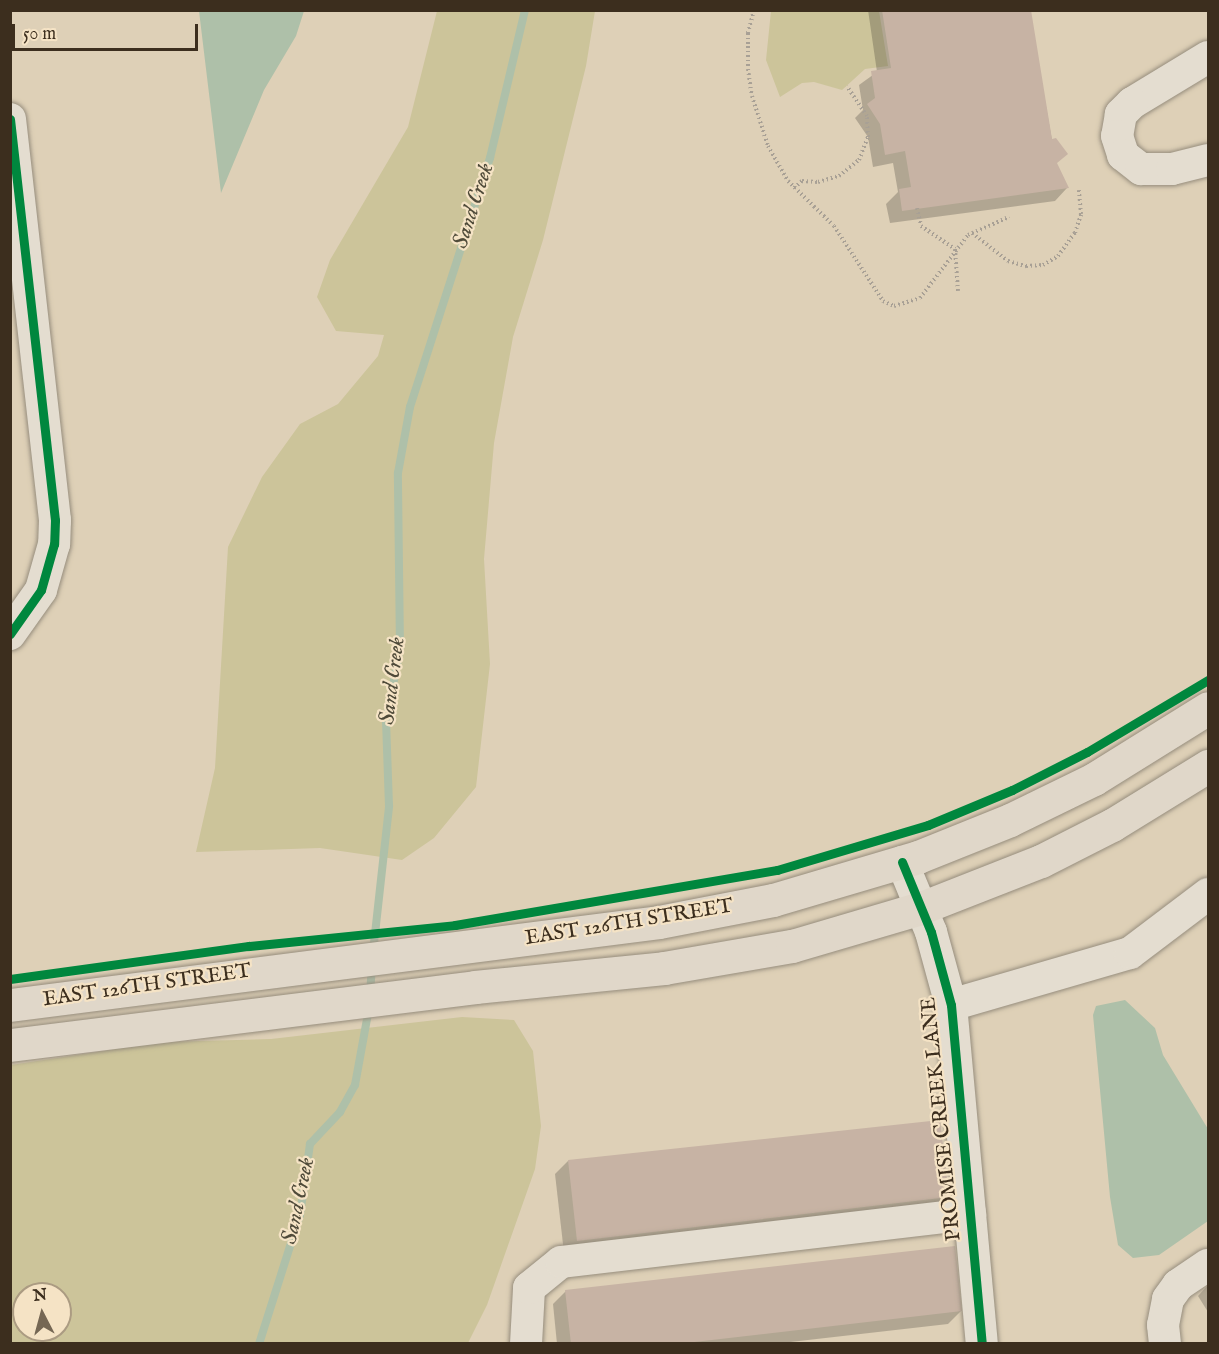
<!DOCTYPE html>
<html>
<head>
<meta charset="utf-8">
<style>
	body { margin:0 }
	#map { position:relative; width:1219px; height:1354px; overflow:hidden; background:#ded0b7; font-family:"IM FELL English",serif }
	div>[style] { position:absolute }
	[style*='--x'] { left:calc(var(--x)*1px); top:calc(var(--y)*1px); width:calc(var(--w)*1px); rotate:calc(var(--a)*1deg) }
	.green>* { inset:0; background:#ccc49a }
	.water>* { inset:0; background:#aec0a9 }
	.shadow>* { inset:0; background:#0003 }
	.stream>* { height:8px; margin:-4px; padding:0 4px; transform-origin:4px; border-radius:4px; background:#aec0a9 }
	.building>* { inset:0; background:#c7b3a4 }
	.path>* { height:4px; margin-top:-2px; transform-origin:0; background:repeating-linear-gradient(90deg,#a8a095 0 1.5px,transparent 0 4.5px) }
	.roads { filter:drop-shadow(0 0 2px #968d7d) drop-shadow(0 0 2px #968d7d) }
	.minor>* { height:32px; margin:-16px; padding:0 16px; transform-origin:16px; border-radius:16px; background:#e4ddd0 }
	.major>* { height:33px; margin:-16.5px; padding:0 16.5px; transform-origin:16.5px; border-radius:16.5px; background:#e0d7c9 }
	.cycleway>* { height:9px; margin:-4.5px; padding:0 4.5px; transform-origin:4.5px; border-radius:4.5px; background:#00873e }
	span { translate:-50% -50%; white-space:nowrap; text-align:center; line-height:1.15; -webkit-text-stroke:4.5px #f5e3c5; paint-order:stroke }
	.street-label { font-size:21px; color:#3c2e1e }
	.water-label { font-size:22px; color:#4f4a39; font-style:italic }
	.frame { position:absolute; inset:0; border:12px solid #3c2e1e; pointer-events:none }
	.north { position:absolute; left:12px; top:1282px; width:60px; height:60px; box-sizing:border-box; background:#f5e3c5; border:2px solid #ab9b82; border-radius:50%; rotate:354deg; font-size:16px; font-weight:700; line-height:24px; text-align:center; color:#3c2e1e }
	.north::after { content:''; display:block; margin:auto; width:21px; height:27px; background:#756754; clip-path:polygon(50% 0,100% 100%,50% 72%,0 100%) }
	.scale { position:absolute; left:12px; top:24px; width:186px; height:27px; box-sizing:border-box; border:3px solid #3c2e1e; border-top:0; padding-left:8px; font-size:18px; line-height:21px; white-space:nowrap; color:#3c2e1e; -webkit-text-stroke:4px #f5e3c5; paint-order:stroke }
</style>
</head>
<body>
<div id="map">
	<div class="green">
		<i style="clip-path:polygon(437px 11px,595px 11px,586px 66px,543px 240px,513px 337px,494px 443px,484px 559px,490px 664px,476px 787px,434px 838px,402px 860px,320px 848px,196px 852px,215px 768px,228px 547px,262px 477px,300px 424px,338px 404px,378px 356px,384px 335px,336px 331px,317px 297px,330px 260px,408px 127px)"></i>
		<i style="clip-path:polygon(771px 11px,879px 11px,888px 66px,865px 69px,842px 90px,814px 82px,802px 83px,780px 97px,766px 60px)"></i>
		<i style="clip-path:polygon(evenodd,462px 1017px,514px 1020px,533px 1051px,541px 1126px,535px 1169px,487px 1305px,468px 1343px,11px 1344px,11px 1065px,162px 1042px,271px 1039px,462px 1017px,24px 1294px,60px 1294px,60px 1330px,24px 1330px,24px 1294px)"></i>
	</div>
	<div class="water">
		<i style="clip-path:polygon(199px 11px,304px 11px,296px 36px,264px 90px,221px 193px)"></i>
		<i style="clip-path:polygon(1125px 1000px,1155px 1028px,1163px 1055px,1208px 1129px,1208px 1221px,1159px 1255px,1133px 1258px,1118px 1245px,1110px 1197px,1093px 1015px,1096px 1006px)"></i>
	</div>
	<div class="shadow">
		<i style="clip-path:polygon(868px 10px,1029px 10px,1056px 163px,1067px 188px,1055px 201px,890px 223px,886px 204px,898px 192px,893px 163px,873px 167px,868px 137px,855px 118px,863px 110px,859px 85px,877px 72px)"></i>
		<i style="clip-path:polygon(568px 1161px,948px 1197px,935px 1210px,564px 1253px,555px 1174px)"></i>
		<i style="clip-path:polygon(1208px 1285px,1208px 1312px,1198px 1296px)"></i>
		<i style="clip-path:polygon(566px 1291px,961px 1311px,948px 1324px,773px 1344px,557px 1344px,553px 1304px)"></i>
	</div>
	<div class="stream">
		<i style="--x:373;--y:952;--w:147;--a:-83.7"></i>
		<i style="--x:389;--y:806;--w:85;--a:-92"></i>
		<i style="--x:386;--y:721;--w:73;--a:-79"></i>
		<i style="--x:400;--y:649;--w:176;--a:-90.7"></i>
		<i style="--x:398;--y:473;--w:67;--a:-79.7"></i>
		<i style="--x:410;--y:407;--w:262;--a:-72.2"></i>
		<i style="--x:490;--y:158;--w:152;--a:-76.7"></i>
		<i style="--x:370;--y:994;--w:27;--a:-86"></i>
		<i style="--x:259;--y:1344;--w:135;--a:-72.4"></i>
		<i style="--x:300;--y:1215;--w:72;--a:-82"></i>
		<i style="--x:310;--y:1144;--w:44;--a:-46.8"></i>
		<i style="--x:340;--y:1112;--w:31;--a:-61"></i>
		<i style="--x:355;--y:1085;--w:78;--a:-79.7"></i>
	</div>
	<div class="building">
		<i style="clip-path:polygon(882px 10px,1031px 10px,1052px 139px,1056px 138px,1068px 154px,1057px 163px,1069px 188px,902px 211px,899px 189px,911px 187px,905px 151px,885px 155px,880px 124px,867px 104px,875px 98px,871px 71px,891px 68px)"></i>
		<i style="clip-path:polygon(940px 1120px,949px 1197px,577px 1241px,568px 1160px)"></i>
		<i style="clip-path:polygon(955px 1246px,962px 1311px,677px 1344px,571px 1344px,565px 1290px)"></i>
	</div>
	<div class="path">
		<i style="--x:754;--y:10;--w:24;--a:105"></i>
		<i style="--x:748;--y:33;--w:36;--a:90"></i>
		<i style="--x:748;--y:69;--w:27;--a:82"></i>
		<i style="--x:752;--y:96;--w:52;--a:72.3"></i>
		<i style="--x:768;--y:146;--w:40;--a:60.3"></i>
		<i style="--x:788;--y:181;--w:64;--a:44.4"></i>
		<i style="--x:834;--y:226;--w:90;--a:56.8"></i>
		<i style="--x:883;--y:301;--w:12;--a:24"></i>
		<i style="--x:894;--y:306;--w:27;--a:-17"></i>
		<i style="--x:920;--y:298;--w:79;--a:-52.7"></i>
		<i style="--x:968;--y:235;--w:45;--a:-23.7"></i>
		<i style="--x:794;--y:188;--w:11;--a:-41"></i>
		<i style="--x:802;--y:181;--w:16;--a:4"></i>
		<i style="--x:818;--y:182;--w:22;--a:-16"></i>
		<i style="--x:839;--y:176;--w:26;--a:-39"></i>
		<i style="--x:859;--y:160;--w:25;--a:-69"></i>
		<i style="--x:868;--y:137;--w:21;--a:-93"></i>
		<i style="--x:867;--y:116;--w:36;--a:-124"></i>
		<i style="--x:917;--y:208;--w:18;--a:77"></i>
		<i style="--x:921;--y:226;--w:41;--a:34.1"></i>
		<i style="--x:955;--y:249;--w:42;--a:85.9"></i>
		<i style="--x:972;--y:233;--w:46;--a:37.9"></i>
		<i style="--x:1008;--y:261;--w:19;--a:16"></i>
		<i style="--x:1026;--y:266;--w:17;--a:-3"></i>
		<i style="--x:1043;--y:265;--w:17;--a:-31"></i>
		<i style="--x:1058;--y:256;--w:29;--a:-54"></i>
		<i style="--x:1075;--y:233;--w:20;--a:-72"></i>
		<i style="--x:1081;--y:214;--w:24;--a:-95"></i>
	</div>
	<div class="roads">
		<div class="minor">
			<i style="--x:1208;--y:57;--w:89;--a:148.8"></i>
			<i style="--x:1132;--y:103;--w:16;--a:135"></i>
			<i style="--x:1121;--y:114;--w:22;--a:100"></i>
			<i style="--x:1117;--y:136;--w:20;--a:72"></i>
			<i style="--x:1123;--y:155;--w:23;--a:38"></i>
			<i style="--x:1141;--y:169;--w:31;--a:0"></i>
			<i style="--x:1172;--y:169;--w:37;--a:-14"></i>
			<i style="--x:10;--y:119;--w:404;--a:83.6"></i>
			<i style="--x:55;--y:520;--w:24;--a:92"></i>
			<i style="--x:54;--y:544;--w:48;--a:105.8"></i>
			<i style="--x:41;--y:590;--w:54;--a:125.2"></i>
			<i style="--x:902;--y:862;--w:76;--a:67.5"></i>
			<i style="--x:931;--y:932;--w:76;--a:74.7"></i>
			<i style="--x:951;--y:1005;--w:340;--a:84.8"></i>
			<i style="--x:951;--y:1005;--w:186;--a:-16.2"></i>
			<i style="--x:1130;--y:953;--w:98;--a:-37.1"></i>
			<i style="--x:526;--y:1344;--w:56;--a:-86.9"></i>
			<i style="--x:529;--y:1288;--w:41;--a:-39.1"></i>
			<i style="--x:561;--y:1262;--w:412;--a:-6.7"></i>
			<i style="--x:1165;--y:1344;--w:19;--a:-96"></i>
			<i style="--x:1163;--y:1325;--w:26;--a:-79"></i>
			<i style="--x:1168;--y:1299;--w:17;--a:-54"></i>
			<i style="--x:1178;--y:1285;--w:36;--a:-34"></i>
		</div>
		<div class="major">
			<i style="--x:10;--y:1005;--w:654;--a:-7.29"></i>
			<i style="--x:659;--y:922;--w:116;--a:-10.9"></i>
			<i style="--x:773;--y:900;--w:151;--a:-16.5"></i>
			<i style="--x:918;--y:857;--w:99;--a:-21.9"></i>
			<i style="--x:1010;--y:820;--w:93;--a:-26"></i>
			<i style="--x:1094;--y:779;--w:134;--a:-31.9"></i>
			<i style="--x:10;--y:1045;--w:469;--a:-7.1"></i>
			<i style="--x:475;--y:987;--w:190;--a:-5.7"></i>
			<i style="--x:664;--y:968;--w:130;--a:-9.8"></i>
			<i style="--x:792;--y:946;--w:134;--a:-16.4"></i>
			<i style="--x:921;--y:908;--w:129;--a:-21.4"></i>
			<i style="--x:1041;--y:861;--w:80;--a:-26.9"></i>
			<i style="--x:1112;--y:825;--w:113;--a:-31.6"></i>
		</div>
	</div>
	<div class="cycleway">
		<i style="--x:10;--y:119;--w:404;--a:83.6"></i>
		<i style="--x:55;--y:520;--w:24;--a:92"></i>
		<i style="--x:54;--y:544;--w:48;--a:105.8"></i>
		<i style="--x:41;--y:590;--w:54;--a:125.2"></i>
		<i style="--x:902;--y:862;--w:76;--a:67.5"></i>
		<i style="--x:931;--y:932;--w:76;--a:74.7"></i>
		<i style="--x:951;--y:1005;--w:340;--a:84.8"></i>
		<i style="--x:10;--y:979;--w:241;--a:-7.9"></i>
		<i style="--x:249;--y:946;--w:207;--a:-5.8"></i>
		<i style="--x:455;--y:925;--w:327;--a:-9.7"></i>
		<i style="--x:777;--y:870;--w:158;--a:-16.6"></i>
		<i style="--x:928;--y:825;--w:91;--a:-22.6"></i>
		<i style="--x:1012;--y:790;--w:84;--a:-26.9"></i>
		<i style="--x:1087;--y:752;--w:141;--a:-30.8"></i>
	</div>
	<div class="street-label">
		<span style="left:629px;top:923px;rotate:-9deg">EAST 126TH STREET</span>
		<span style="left:147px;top:986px;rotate:-8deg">EAST 126TH STREET</span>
		<span style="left:942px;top:1119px;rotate:-96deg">PROMISE CREEK LANE</span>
	</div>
	<div class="water-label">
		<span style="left:474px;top:206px;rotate:-72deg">Sand Creek</span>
		<span style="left:393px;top:681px;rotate:-83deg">Sand Creek</span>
		<span style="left:299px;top:1201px;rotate:-78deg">Sand Creek</span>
	</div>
	<div class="frame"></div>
	<div class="north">N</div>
	<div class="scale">50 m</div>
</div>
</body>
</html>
